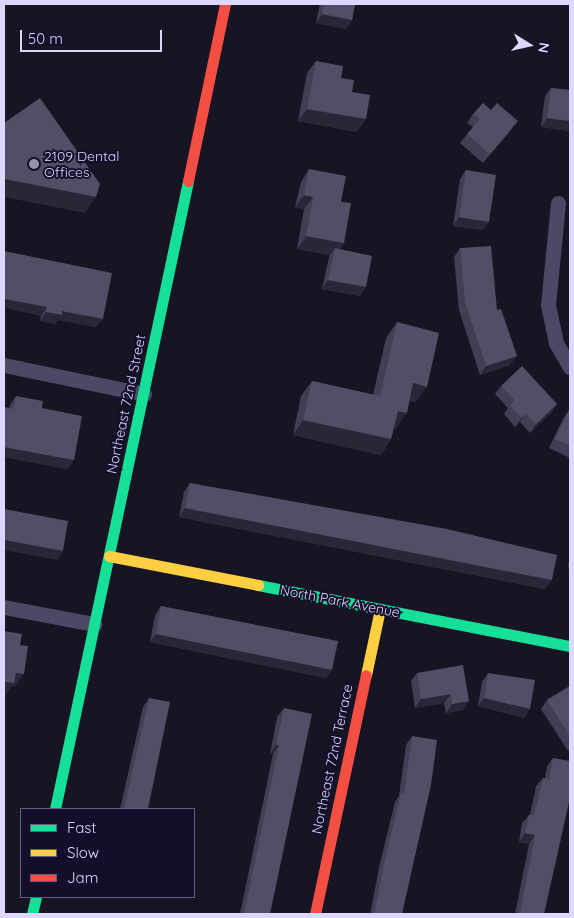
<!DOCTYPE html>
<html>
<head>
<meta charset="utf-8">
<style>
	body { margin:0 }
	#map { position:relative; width:574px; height:918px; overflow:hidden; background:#171424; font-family:Quicksand,sans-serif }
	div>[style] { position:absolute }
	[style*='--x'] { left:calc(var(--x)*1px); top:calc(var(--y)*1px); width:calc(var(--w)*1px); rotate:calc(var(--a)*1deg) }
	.street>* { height:15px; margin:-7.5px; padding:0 7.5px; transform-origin:7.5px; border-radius:7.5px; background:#4b4965 }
	.fast>* { height:11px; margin:-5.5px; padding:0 5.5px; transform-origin:5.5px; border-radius:5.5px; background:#16e098 }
	.slow>* { height:11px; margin:-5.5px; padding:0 5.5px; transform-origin:5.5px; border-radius:5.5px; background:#ffcf43 }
	.jam>* { height:11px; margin:-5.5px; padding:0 5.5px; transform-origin:5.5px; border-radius:5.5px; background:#f24e42 }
	.wall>* { inset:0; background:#423e53 }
	.shaded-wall>* { inset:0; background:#2a2638 }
	.building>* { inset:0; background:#524e65 }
	.dots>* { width:14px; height:14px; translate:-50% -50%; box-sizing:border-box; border:2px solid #130e2a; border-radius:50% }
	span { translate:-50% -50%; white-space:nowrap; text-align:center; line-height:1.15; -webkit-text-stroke:4px #130e2a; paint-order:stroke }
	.poi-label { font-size:14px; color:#ddd8ff }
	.left { translate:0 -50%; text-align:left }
	.street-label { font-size:14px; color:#ddd8ff }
	.frame { position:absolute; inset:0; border:5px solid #ddd8ff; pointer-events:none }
	.legend { position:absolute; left:20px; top:808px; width:175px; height:90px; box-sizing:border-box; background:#130e2a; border:1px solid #645f7f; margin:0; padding:6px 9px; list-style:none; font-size:15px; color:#ddd8ff }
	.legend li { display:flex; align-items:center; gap:10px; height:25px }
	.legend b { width:25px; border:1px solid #645f7f }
	.north { position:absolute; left:504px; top:20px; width:50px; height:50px; -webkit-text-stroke:4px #130e2a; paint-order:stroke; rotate:100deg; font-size:14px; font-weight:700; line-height:20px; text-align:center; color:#ddd8ff }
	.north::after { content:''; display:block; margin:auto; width:18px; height:22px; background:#ddd8ff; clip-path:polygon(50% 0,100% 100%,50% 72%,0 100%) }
	.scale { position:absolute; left:20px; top:30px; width:142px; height:22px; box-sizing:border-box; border:2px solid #ddd8ff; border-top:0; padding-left:6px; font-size:15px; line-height:18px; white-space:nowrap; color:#ddd8ff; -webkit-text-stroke:4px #130e2a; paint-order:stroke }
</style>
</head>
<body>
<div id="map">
	<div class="street">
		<i style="--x:558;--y:203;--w:102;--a:95.6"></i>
		<i style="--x:548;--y:305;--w:39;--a:78"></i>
		<i style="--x:556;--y:343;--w:28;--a:60"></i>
		<i style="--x:4;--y:365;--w:143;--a:11.7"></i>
		<i style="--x:4;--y:607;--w:92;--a:10.7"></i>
	</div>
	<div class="fast">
		<i style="--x:258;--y:585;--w:318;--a:11.1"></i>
		<i style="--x:55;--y:809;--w:642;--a:-78.04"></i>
		<i style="--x:32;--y:914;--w:17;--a:-77"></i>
	</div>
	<div class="slow">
		<i style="--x:109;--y:556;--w:152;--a:11"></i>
		<i style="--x:366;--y:675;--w:67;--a:-78"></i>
	</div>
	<div class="jam">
		<i style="--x:188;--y:181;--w:181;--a:-78.2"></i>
		<i style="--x:315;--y:914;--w:244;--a:-78"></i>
	</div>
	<div class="wall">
		<i style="clip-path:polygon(320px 4px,355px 4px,352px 20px,346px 29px,316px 23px)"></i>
		<i style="clip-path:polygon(316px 61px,341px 78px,352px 92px,357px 132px,298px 121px,307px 73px)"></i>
		<i style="clip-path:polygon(551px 88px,570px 90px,570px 131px,541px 127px,545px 96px)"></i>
		<i style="clip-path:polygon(491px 110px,511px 130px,483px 163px,460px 143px,473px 127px,467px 123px,473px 114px)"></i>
		<i style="clip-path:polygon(309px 169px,341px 202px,344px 243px,340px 249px,360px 296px,322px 289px,329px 257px,330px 255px,297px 249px,304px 209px,295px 207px,301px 182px)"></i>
		<i style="clip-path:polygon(466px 170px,483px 230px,453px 226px,460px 179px)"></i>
		<i style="clip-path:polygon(460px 248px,497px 310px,510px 365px,480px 375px,459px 310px,454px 257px)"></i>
		<i style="clip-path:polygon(4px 251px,96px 327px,58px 320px,55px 324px,40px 321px,41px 316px)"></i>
		<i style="clip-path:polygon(397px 322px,416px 402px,409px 401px,396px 429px,394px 428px,391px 439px,381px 455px,293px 435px,301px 396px,312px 381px,373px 395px,386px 338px)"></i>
		<i style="clip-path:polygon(501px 386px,557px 404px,551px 413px,530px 433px,520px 422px,515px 427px,504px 414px,508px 408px,495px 394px)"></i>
		<i style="clip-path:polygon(16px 396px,42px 408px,68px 469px,4px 457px,4px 407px,9px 408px,10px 405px)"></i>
		<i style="clip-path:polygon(569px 410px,570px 411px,570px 458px,549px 448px,563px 419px)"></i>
		<i style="clip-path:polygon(190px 483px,552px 580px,545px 589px,179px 517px,184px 492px)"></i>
		<i style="clip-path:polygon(570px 561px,570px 579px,568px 564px)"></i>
		<i style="clip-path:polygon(161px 606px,326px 678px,150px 642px,155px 615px)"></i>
		<i style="clip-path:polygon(417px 673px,469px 701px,463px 710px,446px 713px,444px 703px,415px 708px,411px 681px)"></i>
		<i style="clip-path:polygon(488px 673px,524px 718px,478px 706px,482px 682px)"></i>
		<i style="clip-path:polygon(570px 686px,570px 750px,568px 751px,541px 709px,547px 700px)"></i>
		<i style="clip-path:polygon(149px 698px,148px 809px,120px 809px,143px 707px)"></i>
		<i style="clip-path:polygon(284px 708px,270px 914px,240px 914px,273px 754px,270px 754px,277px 717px)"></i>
		<i style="clip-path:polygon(412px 736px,402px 914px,370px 914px,380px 863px,395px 802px,399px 796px,406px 745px)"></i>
		<i style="clip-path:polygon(553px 758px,544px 914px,515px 914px,529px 844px,519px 842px,522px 823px,529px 815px,530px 815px,536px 786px,543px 778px,545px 778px,547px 766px)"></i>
	</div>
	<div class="shaded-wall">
		<i style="clip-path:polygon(322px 14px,352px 20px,346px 29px,316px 23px)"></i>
		<i style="clip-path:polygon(307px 109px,366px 119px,357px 132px,298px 121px)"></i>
		<i style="clip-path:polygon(547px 118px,570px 121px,570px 131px,541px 127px)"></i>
		<i style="clip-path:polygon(518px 121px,511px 130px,483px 163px,490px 154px)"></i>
		<i style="clip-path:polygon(4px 179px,96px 197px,85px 213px,4px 197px)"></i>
		<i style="clip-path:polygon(304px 195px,313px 197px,304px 209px,295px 207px)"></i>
		<i style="clip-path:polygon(459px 217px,489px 222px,483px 230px,453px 226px)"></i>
		<i style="clip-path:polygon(306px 236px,344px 243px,335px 256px,335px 248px,330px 255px,297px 249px)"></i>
		<i style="clip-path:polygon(328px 280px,366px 287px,360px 296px,322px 289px)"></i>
		<i style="clip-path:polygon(4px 299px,47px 307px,41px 316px,4px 308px)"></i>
		<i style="clip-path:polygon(62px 311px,103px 319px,96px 327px,58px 320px,55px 324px,40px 321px,46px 312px)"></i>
		<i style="clip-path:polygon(517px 356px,510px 365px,480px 375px,486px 366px)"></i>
		<i style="clip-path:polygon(413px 383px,427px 387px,416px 402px,402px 399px)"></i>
		<i style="clip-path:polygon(557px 404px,551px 413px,530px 433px,536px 424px)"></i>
		<i style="clip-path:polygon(398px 411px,407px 413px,396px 429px,387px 427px)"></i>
		<i style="clip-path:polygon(526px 414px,520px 422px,515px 427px,522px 418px)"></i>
		<i style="clip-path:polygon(303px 420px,391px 439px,381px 455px,293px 435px)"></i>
		<i style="clip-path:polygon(4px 447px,74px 460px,68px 469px,4px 457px)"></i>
		<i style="clip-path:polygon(185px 508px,552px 580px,545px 589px,179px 517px)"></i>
		<i style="clip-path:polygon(4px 540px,63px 551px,57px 560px,4px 550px)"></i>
		<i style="clip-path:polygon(156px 634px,332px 670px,326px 678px,150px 642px)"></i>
		<i style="clip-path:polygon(16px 673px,24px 674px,15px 687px,12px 686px,5px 696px,4px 696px,4px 682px)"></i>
		<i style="clip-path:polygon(451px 694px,444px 703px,415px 708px,421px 699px)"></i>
		<i style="clip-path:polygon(484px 698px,530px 709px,524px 718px,478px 706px)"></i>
		<i style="clip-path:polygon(469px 701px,463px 710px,446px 713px,452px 704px)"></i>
		<i style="clip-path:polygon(276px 745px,279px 745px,273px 754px,270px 754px)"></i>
		<i style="clip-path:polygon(525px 833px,535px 835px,529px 844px,519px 842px)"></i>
	</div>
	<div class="building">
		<i style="clip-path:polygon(324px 4px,355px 4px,352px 20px,322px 14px)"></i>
		<i style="clip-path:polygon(316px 61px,343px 66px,341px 78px,354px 80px,352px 92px,370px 95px,366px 119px,307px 109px)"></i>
		<i style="clip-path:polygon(551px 88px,570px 90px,570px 121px,547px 118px)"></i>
		<i style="clip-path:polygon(40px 98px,100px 184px,96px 197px,4px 179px,4px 123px)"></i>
		<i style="clip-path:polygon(483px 103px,491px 110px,497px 103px,518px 121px,490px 154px,467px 134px,480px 119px,473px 114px)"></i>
		<i style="clip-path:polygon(309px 169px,346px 176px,341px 202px,351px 203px,344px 243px,306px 236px,313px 197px,304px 195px)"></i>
		<i style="clip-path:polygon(466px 170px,496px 175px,489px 222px,459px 217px)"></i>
		<i style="clip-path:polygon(491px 246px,497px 310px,501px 309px,517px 356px,486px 366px,465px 302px,460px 248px)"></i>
		<i style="clip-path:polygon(335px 248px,372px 256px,366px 287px,328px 280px)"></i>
		<i style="clip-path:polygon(4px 251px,112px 273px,103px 319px,62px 311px,62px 315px,46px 312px,47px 307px,4px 299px)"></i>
		<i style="clip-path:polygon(397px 322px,439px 333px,427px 387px,413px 383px,407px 413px,398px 411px,391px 439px,303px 420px,312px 381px,380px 396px)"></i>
		<i style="clip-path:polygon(522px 366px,557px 404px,536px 424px,526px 414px,522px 418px,510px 406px,515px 400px,501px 386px)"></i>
		<i style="clip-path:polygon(16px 396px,43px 401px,42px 408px,82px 416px,74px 460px,4px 447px,4px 407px,13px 409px)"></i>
		<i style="clip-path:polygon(569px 410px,570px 411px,570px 446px,555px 439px)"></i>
		<i style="clip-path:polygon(190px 483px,447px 529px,557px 555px,552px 580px,185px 508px)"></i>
		<i style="clip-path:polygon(4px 509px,68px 521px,63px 551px,4px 540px)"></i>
		<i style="clip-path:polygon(161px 606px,338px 641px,332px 670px,156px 634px)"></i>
		<i style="clip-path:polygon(4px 631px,22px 634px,20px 645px,28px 646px,24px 674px,16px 673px,14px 683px,4px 682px)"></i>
		<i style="clip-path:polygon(463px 665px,469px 701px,452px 704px,451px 694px,421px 699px,417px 673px)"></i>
		<i style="clip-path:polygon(488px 673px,535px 680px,530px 709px,484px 698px)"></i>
		<i style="clip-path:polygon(570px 686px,570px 736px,547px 700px)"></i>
		<i style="clip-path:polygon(149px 698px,170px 702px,148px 809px,124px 809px)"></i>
		<i style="clip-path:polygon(284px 708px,312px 714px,270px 914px,244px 914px,279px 745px,276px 745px)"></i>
		<i style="clip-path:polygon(412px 736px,437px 740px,431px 785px,402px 914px,374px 914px,386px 855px,401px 793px,404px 794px)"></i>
		<i style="clip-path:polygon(553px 758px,570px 761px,570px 798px,544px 914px,520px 914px,535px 835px,525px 833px,529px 815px,534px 816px,543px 778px,549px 779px)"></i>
	</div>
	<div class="dots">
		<i style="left:34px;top:164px;background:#9893b2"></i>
	</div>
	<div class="poi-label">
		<span class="left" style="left:44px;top:164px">2109 Dental<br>Offices</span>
	</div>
	<div class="street-label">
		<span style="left:126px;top:404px;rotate:-78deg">Northeast 72nd Street</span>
		<span style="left:340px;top:601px;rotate:11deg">North Park Avenue</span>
		<span style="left:332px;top:759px;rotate:-78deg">Northeast 72nd Terrace</span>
	</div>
	<div class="frame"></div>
	<ul class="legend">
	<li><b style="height:6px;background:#16e098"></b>Fast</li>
	<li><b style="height:6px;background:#ffcf43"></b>Slow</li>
	<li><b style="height:6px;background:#f24e42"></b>Jam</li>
	</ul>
	<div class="north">N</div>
	<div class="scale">50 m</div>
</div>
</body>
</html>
